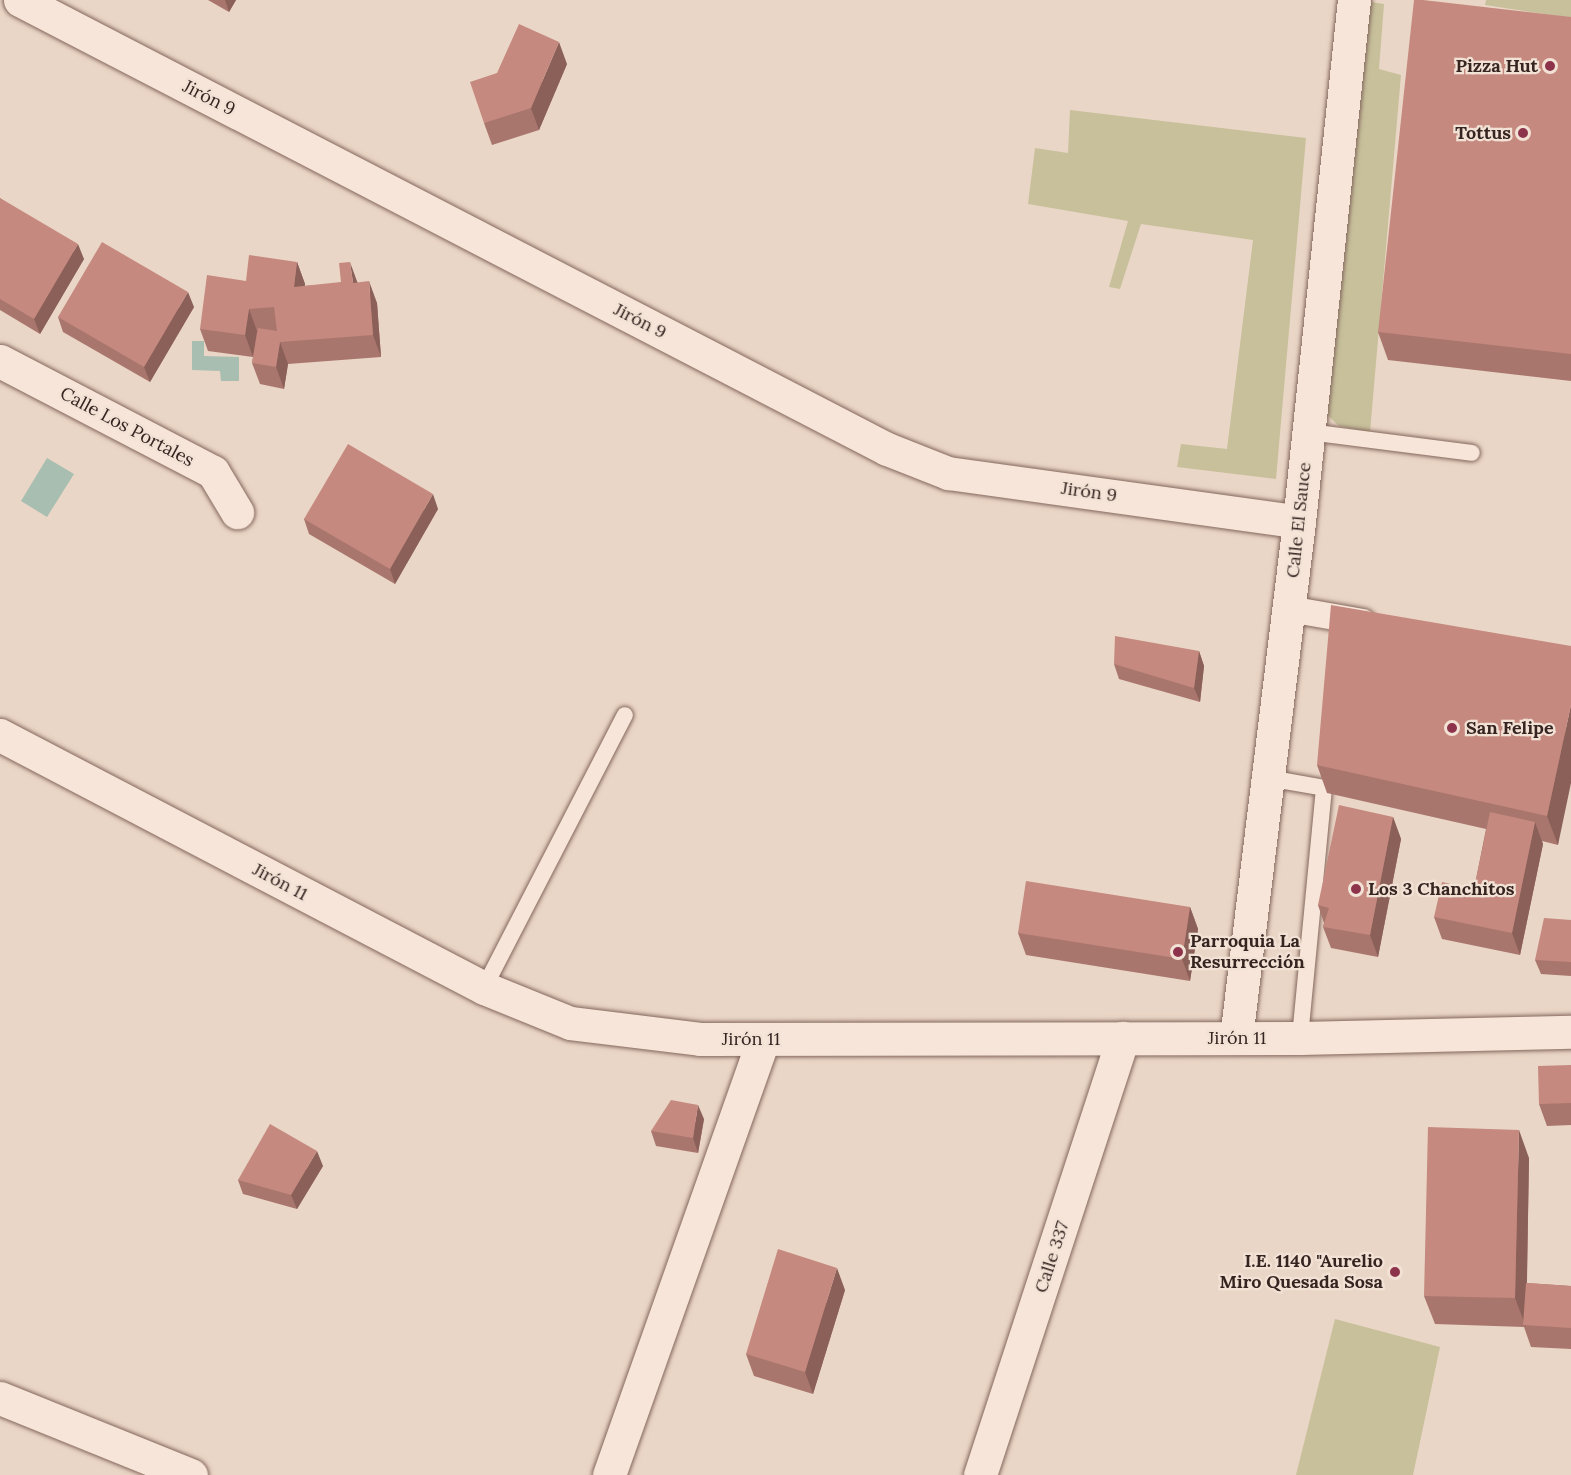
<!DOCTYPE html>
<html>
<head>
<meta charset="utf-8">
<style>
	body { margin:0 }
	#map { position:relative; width:1571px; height:1475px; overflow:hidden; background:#ead6c6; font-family:Lora,serif }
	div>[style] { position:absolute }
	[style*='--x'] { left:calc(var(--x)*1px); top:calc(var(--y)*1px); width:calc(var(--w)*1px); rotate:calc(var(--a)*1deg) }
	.green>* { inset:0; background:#c7c09b }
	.water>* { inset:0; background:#a7beb1 }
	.roads { filter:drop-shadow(0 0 2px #84675d) drop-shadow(0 0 2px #84675d) }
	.service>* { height:16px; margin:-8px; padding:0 8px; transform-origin:8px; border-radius:8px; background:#f6e5d8 }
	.pedestrian>* { height:26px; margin:-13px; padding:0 13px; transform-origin:13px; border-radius:13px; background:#f6e5d8 }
	.minor>* { height:33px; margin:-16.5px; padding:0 16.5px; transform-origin:16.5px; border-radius:16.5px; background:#f6e5d8 }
	.wall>* { inset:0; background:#a9766d }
	.shaded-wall>* { inset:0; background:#8a6059 }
	.building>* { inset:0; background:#c5897f }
	.dots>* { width:16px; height:16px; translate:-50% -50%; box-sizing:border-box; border:3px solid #f2e2d5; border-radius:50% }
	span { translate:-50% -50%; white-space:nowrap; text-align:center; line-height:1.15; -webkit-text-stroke:4.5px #f2e2d5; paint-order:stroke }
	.poi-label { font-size:18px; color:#352420; font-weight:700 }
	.right { translate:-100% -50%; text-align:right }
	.left { translate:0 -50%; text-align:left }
	.street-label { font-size:18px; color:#352420 }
</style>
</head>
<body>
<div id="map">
	<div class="green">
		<i style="clip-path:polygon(1486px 0,1571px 0,1571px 18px,1485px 5px)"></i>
		<i style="clip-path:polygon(1364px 1px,1384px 4px,1379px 69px,1401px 75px,1370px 432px,1339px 426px,1324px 412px)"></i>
		<i style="clip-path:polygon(1070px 110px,1306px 138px,1276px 479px,1177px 467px,1181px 444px,1227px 449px,1253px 240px,1141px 224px,1120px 289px,1109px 287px,1128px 221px,1028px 204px,1035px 148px,1068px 153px)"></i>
		<i style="clip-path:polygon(1335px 1319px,1440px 1347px,1413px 1475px,1296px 1475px)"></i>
	</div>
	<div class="water">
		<i style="clip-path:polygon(192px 341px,204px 341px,204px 356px,239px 357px,239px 381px,221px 381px,220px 371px,192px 370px)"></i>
		<i style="clip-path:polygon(47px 458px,74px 474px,47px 517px,21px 501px)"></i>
	</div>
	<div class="roads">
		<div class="service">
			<i style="--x:1309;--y:432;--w:164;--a:7.3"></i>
			<i style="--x:1268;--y:778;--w:57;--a:10.1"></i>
			<i style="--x:1324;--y:788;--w:251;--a:95.5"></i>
			<i style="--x:484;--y:988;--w:307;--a:-62.7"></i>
		</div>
		<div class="pedestrian">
			<i style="--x:1289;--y:609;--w:75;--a:10"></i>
		</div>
		<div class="minor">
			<i style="--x:20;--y:0;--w:976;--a:27.38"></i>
			<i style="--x:887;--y:449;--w:66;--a:21.5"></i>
			<i style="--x:948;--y:473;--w:354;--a:7.9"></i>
			<i style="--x:0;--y:361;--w:240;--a:27.5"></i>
			<i style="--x:213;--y:472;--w:47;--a:59"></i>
			<i style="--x:0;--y:735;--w:546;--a:27.6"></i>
			<i style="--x:484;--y:988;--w:93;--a:22.1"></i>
			<i style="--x:570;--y:1023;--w:131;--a:7"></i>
			<i style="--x:700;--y:1039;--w:600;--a:-0.1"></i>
			<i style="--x:1300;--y:1038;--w:271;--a:-1.3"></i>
			<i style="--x:1236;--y:1038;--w:520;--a:-83.04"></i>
			<i style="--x:1299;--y:522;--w:525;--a:-83.99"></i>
			<i style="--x:0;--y:1398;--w:206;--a:22"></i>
			<i style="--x:609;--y:1475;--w:462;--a:-70.5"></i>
			<i style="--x:980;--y:1475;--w:460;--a:-71.9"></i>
		</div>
	</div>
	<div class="wall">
		<i style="clip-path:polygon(208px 0,236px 0,229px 12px)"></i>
		<i style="clip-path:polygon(1571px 17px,1571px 381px,1388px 360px,1378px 332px)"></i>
		<i style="clip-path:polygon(567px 64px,539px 130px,492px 145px,484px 123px)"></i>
		<i style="clip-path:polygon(0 198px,84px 259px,40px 334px,0 310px)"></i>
		<i style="clip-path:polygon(297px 262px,305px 284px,305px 286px,357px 282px,377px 303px,381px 357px,288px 364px,284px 389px,260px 384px,252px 363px,253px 357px,208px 351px,200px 329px,246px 281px)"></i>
		<i style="clip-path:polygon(194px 307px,150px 382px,63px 332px,58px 317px)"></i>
		<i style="clip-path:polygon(438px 509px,395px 584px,309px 534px,304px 519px)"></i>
		<i style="clip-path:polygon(1571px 646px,1558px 845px,1542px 841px,1543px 844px,1520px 955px,1442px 939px,1434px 917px,1474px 889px,1486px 829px,1327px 793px,1317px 765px)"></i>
		<i style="clip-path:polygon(1199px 651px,1204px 666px,1200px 702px,1119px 679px,1114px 664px)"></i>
		<i style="clip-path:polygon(1393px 817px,1401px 839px,1378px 957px,1331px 948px,1323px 927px,1324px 923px,1318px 905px)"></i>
		<i style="clip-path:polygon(1190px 907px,1198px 929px,1190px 981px,1026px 955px,1018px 933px)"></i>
		<i style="clip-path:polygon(1571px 920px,1571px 976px,1541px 974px,1535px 960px)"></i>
		<i style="clip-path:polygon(1571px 1065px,1571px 1125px,1547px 1126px,1539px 1104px)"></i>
		<i style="clip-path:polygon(704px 1119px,698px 1153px,656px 1146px,651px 1131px)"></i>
		<i style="clip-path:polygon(1529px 1158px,1527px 1283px,1571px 1286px,1571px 1349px,1531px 1347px,1524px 1327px,1435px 1324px,1424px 1296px)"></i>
		<i style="clip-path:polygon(323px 1166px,297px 1209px,243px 1194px,238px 1180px)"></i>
		<i style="clip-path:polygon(845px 1290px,813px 1394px,754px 1376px,746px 1354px)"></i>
	</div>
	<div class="shaded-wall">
		<i style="clip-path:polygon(225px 0,236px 0,229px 12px)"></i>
		<i style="clip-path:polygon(559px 42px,567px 64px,539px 130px,531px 108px)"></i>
		<i style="clip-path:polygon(78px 244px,84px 259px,40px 334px,34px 319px)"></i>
		<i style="clip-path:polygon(297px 262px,305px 284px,302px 309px,294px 287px)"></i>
		<i style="clip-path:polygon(350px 262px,358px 284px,353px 283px)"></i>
		<i style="clip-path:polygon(369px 281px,377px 303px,381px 357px,373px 335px)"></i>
		<i style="clip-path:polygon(188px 292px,194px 307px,150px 382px,144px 367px)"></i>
		<i style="clip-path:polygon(249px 309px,257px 331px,253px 357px,245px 335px)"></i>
		<i style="clip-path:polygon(280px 342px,288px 364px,284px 389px,276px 367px)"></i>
		<i style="clip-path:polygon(433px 494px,438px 509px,395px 584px,390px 569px)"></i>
		<i style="clip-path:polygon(1199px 651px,1204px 666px,1200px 702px,1194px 688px)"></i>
		<i style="clip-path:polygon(1571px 705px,1571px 783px,1558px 845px,1547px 816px)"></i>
		<i style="clip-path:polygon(1393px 817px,1401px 839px,1378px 957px,1370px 935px)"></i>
		<i style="clip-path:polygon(1535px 822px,1543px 844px,1520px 955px,1512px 933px)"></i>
		<i style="clip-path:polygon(1190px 907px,1198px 929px,1190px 981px,1182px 959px)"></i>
		<i style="clip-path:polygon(698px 1105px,704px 1119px,698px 1153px,693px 1138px)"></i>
		<i style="clip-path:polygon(1519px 1130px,1529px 1158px,1526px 1327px,1515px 1298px)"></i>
		<i style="clip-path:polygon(317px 1151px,323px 1166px,297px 1209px,291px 1195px)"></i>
		<i style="clip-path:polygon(837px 1268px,845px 1290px,813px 1394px,805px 1372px)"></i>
	</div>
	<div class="building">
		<i style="clip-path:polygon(1414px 0,1423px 0,1571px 17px,1571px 354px,1378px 332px)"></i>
		<i style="clip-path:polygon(519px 24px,559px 42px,531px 108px,484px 123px,470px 82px,497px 73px)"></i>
		<i style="clip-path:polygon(0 198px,78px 244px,34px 319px,0 299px)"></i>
		<i style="clip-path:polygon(102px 242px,188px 292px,144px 367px,58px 317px)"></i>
		<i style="clip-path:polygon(249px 255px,297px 262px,294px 287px,341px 282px,339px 263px,350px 262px,353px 283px,369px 281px,373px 335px,280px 342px,276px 367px,252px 363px,258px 328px,277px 331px,274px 307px,249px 309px,245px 335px,200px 329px,207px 275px,246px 281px)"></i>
		<i style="clip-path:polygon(348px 444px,433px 494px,390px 569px,304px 519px)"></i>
		<i style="clip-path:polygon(1331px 605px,1571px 646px,1571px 705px,1547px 816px,1317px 765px)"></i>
		<i style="clip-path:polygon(1115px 636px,1199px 651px,1194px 688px,1114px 664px)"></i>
		<i style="clip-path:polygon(1339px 805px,1393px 817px,1370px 935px,1323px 927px,1329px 908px,1318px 905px)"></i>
		<i style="clip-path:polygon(1490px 812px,1535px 822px,1512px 933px,1434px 917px,1442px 882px,1474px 889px)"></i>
		<i style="clip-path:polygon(1026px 881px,1190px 907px,1182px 959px,1018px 933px)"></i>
		<i style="clip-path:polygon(1544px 918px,1571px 920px,1571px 962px,1535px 960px)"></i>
		<i style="clip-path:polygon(1571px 1065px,1571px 1103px,1539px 1104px,1538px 1066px)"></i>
		<i style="clip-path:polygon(671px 1100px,698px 1105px,693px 1138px,651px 1131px)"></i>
		<i style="clip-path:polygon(270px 1124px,317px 1151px,291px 1195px,238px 1180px)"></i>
		<i style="clip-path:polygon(1428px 1127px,1519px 1130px,1515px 1298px,1424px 1296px)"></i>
		<i style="clip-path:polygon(778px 1249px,837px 1268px,805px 1372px,746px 1354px)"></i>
		<i style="clip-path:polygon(1526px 1283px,1571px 1286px,1571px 1328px,1523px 1325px)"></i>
	</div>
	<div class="dots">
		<i style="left:1550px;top:66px;background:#8e334c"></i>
		<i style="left:1523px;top:133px;background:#8e334c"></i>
		<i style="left:1452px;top:728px;background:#8e334c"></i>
		<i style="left:1356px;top:889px;background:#8e334c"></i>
		<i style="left:1178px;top:952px;background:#8e334c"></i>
		<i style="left:1395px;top:1272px;background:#8e334c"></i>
	</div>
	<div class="poi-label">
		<span class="right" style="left:1538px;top:66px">Pizza Hut</span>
		<span class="right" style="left:1511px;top:133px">Tottus</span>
		<span class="left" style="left:1466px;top:728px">San Felipe</span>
		<span class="left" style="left:1368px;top:889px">Los 3 Chanchitos</span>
		<span class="left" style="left:1190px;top:952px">Parroquia La<br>Resurrección</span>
		<span class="right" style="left:1383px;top:1272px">I.E. 1140 "Aurelio<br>Miro Quesada Sosa</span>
	</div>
	<div class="street-label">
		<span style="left:209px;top:98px;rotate:27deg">Jirón 9</span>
		<span style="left:640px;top:321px;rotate:27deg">Jirón 9</span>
		<span style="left:127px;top:427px;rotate:28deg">Calle Los Portales</span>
		<span style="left:1089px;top:492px;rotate:8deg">Jirón 9</span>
		<span style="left:1299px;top:520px;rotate:-84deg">Calle El Sauce</span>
		<span style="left:280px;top:882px;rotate:28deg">Jirón 11</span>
		<span style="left:1237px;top:1038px">Jirón 11</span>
		<span style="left:751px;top:1039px">Jirón 11</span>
		<span style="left:1052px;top:1257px;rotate:-72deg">Calle 337</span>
	</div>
</div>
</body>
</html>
